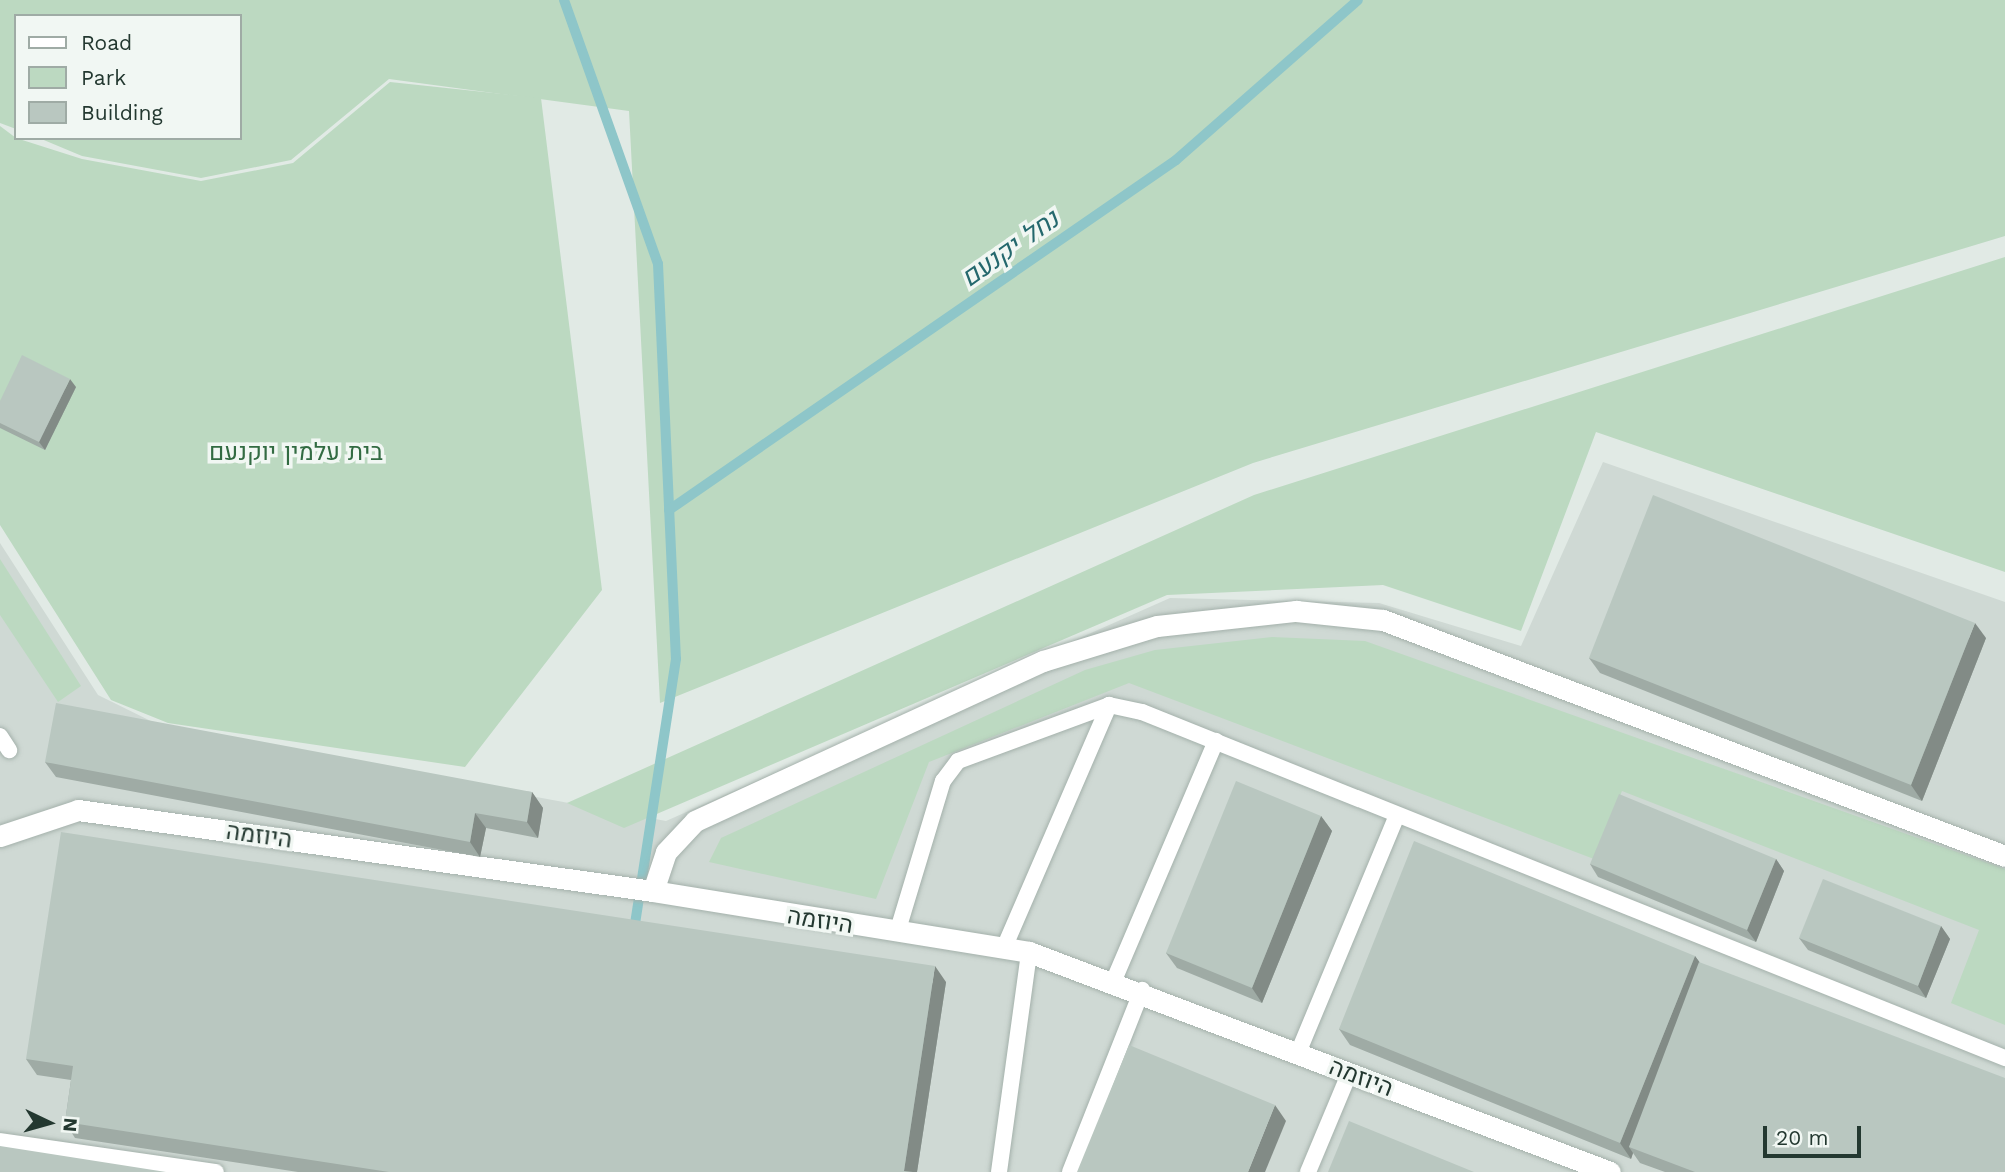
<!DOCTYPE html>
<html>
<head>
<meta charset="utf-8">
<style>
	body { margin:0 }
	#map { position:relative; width:2005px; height:1172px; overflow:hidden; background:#e1eae5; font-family:"Work Sans",Heebo,sans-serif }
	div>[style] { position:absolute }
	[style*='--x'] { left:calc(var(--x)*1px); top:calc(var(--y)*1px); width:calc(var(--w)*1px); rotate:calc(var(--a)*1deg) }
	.built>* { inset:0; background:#cfd9d4 }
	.green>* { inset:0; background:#bcd9c1 }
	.stream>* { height:10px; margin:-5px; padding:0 5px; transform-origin:5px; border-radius:5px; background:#8ec6c9 }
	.roads { filter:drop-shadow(0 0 2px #a4b1ab) drop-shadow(0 0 2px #a4b1ab) }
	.service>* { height:16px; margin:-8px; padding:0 8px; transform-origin:8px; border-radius:8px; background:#fff }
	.minor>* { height:21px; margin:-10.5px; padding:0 10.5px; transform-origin:10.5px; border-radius:10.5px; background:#fff }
	.wall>* { inset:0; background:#9faba5 }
	.shaded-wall>* { inset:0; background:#828b86 }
	.building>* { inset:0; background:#b9c7c0 }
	span { translate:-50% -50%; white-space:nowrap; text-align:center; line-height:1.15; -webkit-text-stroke:7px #f1f7f3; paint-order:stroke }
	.park-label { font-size:24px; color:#326b42 }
	.street-label { font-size:24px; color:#233830 }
	.water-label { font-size:26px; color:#24686d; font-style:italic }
	.legend { position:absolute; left:14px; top:14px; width:228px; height:126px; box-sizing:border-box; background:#f1f7f3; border:2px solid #9faba5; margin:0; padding:9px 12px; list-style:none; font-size:21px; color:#233830 }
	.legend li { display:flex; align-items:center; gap:14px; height:35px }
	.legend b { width:35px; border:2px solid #9faba5 }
	.north { position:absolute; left:14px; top:1088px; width:70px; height:70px; -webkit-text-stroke:5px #f1f7f3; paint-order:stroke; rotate:95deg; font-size:19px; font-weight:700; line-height:28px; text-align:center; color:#233830 }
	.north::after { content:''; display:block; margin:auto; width:24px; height:32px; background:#233830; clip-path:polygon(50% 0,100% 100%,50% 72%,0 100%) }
	.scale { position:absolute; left:1763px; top:1126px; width:98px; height:32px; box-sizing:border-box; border:4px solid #233830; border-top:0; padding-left:9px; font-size:21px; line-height:24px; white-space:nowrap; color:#233830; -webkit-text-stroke:5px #f1f7f3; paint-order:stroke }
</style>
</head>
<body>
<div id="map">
	<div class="built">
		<i style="clip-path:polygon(1603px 462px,2005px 602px,2005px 1172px,0 1172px,0 543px,98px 695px,167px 729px,666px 821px,1170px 598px,1379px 603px,1521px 646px)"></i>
	</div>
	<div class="green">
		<i style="clip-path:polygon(0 0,2005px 0,2005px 236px,1253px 463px,660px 703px,629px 111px,389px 79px,291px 160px,201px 178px,82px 156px,39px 138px,240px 138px,240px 16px,16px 16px,16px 129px,0 123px)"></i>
		<i style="clip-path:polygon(390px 82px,541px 98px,602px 590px,465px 767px,168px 723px,111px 700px,0 525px,0 126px,16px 138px,82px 159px,201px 181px,293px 163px)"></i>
		<i style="clip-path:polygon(2005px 257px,2005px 572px,1596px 432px,1521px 631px,1383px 585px,1167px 595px,624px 828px,567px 803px,1254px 495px)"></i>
		<i style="clip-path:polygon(0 559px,81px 686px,58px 702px,0 615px)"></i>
		<i style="clip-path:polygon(1272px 637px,1365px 641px,2005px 869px,2005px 1025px,1951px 1003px,1979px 930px,1622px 791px,1594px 859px,1129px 683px,929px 762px,876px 899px,709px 862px,721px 838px,1085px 670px,1155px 650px)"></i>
	</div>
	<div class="stream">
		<i style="--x:564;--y:0;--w:280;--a:70.4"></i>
		<i style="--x:658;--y:264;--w:395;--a:87.4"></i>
		<i style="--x:676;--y:659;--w:275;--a:98.8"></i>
		<i style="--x:669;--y:510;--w:616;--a:-34.62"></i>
		<i style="--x:1176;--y:160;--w:242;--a:-41.3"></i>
	</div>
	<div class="roads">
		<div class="service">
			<i style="--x:0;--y:736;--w:17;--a:57"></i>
			<i style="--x:897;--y:933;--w:159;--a:-73.2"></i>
			<i style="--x:943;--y:781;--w:25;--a:-53"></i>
			<i style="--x:958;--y:761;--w:161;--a:-20.3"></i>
			<i style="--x:1109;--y:705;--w:34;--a:12"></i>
			<i style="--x:1142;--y:712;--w:930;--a:21.85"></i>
			<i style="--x:1004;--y:948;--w:265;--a:-66.6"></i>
			<i style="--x:1114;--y:980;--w:260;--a:-66.9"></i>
			<i style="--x:1298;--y:1053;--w:258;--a:-67.4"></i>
			<i style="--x:0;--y:1141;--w:218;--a:8.2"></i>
			<i style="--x:999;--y:1172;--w:222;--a:-82.2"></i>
			<i style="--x:1070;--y:1172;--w:196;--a:-68.4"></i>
			<i style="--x:1308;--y:1172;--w:106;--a:-67.3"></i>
		</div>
		<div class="minor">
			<i style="--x:0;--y:836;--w:82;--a:-18.4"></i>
			<i style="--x:78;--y:810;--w:581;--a:8.02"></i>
			<i style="--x:653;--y:891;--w:381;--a:9.2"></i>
			<i style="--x:1029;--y:952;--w:621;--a:20.74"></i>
			<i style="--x:653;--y:891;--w:41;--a:-71.6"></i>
			<i style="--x:666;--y:852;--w:42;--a:-46.9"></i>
			<i style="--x:695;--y:821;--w:383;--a:-24.7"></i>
			<i style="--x:1043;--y:661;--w:119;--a:-17.1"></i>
			<i style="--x:1157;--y:626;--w:140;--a:-6.2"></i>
			<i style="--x:1296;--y:611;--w:87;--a:5.9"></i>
			<i style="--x:1383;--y:620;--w:665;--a:20.78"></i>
		</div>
	</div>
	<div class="wall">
		<i style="clip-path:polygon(76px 387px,45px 450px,0 428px,0 401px)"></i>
		<i style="clip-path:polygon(1986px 638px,1922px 801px,1600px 673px,1589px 658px)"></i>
		<i style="clip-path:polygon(45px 762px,532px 792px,543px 808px,538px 838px,486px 828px,480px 857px,56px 777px)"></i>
		<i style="clip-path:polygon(1321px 816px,1332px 831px,1262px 1003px,1177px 968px,1166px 953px)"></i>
		<i style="clip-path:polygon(1776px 859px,1784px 871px,1756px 942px,1598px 877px,1590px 864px)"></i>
		<i style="clip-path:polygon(1941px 926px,1950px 939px,1926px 998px,1808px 950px,1799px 938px)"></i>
		<i style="clip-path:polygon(1695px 956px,1700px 963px,2005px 1172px,1665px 1172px,1640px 1163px,1633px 1153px,1631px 1159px,1350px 1045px,1339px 1029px)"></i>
		<i style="clip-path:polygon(946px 982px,917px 1172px,298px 1172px,75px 1138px,65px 1122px,71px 1080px,37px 1075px,26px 1059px)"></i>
	</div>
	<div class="shaded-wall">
		<i style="clip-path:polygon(70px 379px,76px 387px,45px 450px,39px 442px)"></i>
		<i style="clip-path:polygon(1975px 623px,1986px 638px,1922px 801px,1911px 785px)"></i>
		<i style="clip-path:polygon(532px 792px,543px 808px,538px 838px,527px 822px)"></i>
		<i style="clip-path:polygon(475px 813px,486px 828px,480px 857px,470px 842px)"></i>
		<i style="clip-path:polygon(1321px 816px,1332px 831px,1262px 1003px,1252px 988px)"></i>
		<i style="clip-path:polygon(1776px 859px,1784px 871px,1756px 942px,1747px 930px)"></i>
		<i style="clip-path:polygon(1941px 926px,1950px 939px,1926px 998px,1918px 986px)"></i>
		<i style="clip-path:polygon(1695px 956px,1706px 971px,1629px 1147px,1633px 1153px,1631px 1159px,1620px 1143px)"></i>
		<i style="clip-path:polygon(935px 966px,946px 982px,917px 1172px,905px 1172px,904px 1171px)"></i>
		<i style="clip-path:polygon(1275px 1105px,1286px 1121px,1265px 1172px,1248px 1172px)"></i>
	</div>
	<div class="building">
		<i style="clip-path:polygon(22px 355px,70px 379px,39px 442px,0 423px,0 401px)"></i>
		<i style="clip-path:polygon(1653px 495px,1975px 623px,1911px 785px,1589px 658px)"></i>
		<i style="clip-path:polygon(56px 703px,532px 792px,527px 822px,475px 813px,470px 842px,45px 762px)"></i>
		<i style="clip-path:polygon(1236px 781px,1321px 816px,1252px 988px,1166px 953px)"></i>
		<i style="clip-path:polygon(1619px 794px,1776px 859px,1747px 930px,1590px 864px)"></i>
		<i style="clip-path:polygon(61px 832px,935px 966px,904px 1171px,913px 1172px,389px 1172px,65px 1122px,73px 1066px,26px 1059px)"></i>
		<i style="clip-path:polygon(1414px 841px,1695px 956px,1620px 1143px,1339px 1029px)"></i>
		<i style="clip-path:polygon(1823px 879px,1941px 926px,1918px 986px,1799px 938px)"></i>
		<i style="clip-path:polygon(1699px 962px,2005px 1078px,2005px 1172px,1695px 1172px,1629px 1147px)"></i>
		<i style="clip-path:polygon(1129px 1045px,1275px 1105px,1248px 1172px,1077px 1172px)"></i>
		<i style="clip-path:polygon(1349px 1121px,1474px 1172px,1328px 1172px)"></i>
		<i style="clip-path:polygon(0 1146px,166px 1172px,0 1172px)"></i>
	</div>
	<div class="park-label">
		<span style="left:296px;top:453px">בית עלמין יוקנעם</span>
	</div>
	<div class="street-label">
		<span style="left:259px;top:836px;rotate:8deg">היוזמה</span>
		<span style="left:820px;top:921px;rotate:9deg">היוזמה</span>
		<span style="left:1361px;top:1078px;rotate:21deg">היוזמה</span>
	</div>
	<div class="water-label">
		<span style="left:1010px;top:249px;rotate:-35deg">נחל יקנעם</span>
	</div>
	<ul class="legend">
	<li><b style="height:9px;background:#fff"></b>Road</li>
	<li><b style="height:19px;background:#bcd9c1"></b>Park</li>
	<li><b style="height:19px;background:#b9c7c0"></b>Building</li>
	</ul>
	<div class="north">N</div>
	<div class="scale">20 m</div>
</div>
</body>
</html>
